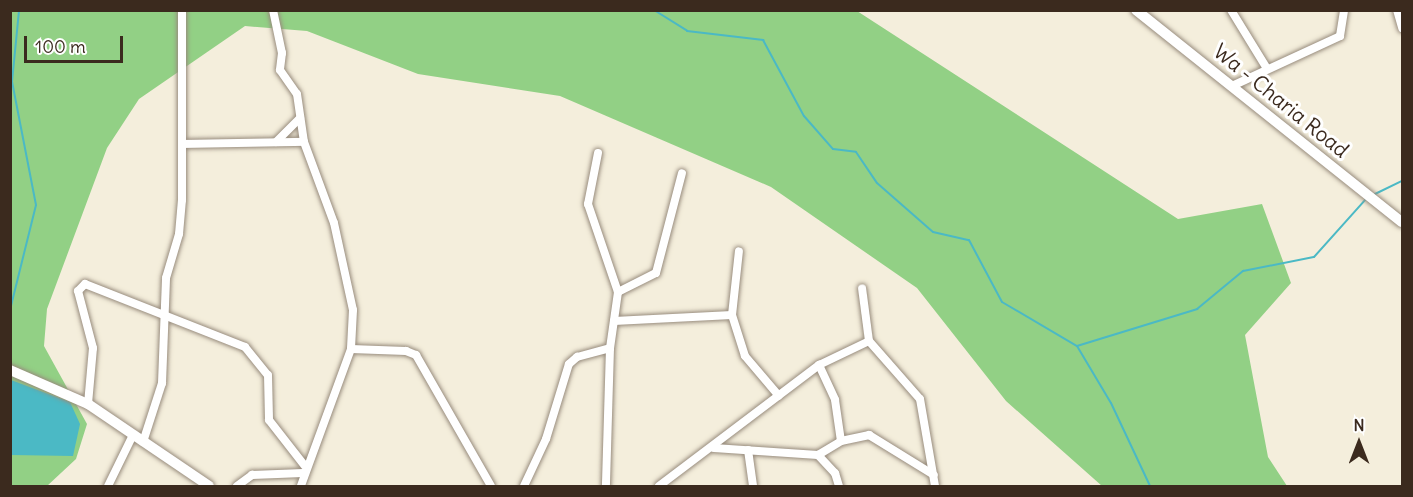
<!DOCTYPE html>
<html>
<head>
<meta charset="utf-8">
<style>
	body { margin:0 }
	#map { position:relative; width:1413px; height:497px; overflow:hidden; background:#f4eedc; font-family:Delius,sans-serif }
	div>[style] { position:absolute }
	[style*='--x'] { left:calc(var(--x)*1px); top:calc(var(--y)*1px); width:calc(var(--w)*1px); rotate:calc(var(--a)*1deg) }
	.green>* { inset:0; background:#92d085 }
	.water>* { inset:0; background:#4bb9c5 }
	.stream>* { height:2px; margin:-1px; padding:0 1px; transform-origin:1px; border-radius:1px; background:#4bb9c5 }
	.roads { filter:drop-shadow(0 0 2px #988c7d) drop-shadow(0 0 2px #988c7d) }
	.street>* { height:8px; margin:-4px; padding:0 4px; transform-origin:4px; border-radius:4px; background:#fff }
	.secondary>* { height:10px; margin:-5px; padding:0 5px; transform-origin:5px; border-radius:5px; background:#fff }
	span { translate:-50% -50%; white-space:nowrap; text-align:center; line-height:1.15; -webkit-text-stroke:6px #fff; paint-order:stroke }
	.street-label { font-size:21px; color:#3b2a1e }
	.frame { position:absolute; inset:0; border:12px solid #3b2a1e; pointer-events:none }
	.north { position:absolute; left:1329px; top:413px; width:60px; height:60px; -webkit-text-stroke:4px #fff; paint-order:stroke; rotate:0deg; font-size:16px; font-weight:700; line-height:24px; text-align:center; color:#3b2a1e }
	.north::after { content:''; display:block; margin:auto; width:21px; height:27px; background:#3b2a1e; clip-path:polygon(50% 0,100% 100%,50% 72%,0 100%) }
	.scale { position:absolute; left:24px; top:36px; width:99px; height:27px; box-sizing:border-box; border:3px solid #3b2a1e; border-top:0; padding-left:8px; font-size:18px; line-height:21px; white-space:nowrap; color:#3b2a1e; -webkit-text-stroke:4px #fff; paint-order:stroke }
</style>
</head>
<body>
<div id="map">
	<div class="green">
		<i style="clip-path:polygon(10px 11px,857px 11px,1178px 219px,1262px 204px,1291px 283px,1245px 335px,1268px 457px,1287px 486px,1102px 486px,1006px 401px,917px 288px,771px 187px,560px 96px,418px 74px,307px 31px,245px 26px,139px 99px,107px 148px,47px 309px,44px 346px,87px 424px,76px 459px,47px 486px,11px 486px)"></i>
	</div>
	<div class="water">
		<i style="clip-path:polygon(11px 380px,70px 402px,80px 424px,73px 456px,11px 455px)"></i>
	</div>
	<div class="stream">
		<i style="--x:654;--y:10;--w:39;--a:32"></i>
		<i style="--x:687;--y:31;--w:77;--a:6.8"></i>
		<i style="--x:763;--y:40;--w:86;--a:61.7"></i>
		<i style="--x:804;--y:116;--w:44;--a:48.7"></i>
		<i style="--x:833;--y:149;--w:23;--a:7"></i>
		<i style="--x:856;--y:152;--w:37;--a:56"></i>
		<i style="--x:877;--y:183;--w:74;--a:41.2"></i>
		<i style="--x:933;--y:232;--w:37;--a:13"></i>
		<i style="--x:969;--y:240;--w:70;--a:62"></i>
		<i style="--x:1002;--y:302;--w:87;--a:30.4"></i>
		<i style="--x:1077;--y:346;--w:66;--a:59.2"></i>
		<i style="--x:1111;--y:403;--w:92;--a:64.8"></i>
		<i style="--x:1375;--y:194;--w:30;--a:-26"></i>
		<i style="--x:10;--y:310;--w:108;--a:-76.1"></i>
		<i style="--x:36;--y:205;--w:125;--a:-101"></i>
		<i style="--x:12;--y:82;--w:72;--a:-84.4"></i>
		<i style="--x:1077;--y:346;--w:126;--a:-17.1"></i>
		<i style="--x:1197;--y:309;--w:60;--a:-39.6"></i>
		<i style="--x:1243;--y:271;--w:72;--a:-11.2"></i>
		<i style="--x:1314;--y:257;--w:79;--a:-48.1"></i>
	</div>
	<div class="roads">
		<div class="street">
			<i style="--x:273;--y:10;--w:44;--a:78.2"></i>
			<i style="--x:282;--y:53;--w:17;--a:97"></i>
			<i style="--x:280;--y:70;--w:29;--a:55"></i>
			<i style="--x:297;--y:94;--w:49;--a:81.7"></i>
			<i style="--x:304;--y:142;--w:86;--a:69.7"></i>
			<i style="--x:334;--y:223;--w:89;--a:77.7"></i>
			<i style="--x:353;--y:310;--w:39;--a:93"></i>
			<i style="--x:351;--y:349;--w:146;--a:110.1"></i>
			<i style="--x:1231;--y:10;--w:67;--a:58.4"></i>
			<i style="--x:1397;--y:10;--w:19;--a:74"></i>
			<i style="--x:1232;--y:86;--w:119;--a:-24.8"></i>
			<i style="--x:1340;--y:36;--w:26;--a:-81"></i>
			<i style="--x:276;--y:142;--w:34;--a:-45"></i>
			<i style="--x:185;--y:144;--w:119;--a:-1"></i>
			<i style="--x:598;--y:153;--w:52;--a:101.1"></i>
			<i style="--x:588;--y:204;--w:93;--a:71.2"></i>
			<i style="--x:618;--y:292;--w:57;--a:98.1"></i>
			<i style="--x:610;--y:348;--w:138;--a:91.7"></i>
			<i style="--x:618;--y:292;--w:42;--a:-26.6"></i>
			<i style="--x:656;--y:273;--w:103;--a:-75.4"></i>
			<i style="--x:732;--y:315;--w:43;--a:72.4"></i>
			<i style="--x:745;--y:356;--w:52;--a:49.6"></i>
			<i style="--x:614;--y:321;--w:118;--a:-2.9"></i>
			<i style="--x:732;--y:315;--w:64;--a:-83.8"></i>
			<i style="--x:869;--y:341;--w:77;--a:48.7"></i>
			<i style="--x:920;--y:399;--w:88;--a:80.2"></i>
			<i style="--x:351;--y:349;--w:55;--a:2.1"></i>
			<i style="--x:406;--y:351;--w:11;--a:22"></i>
			<i style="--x:416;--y:355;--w:151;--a:60.2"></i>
			<i style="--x:819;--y:365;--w:38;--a:65"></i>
			<i style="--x:835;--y:400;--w:41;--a:81.7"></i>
			<i style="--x:88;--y:404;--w:56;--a:-84.9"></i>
			<i style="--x:93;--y:348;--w:59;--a:-104.7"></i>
			<i style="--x:78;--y:291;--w:10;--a:-45"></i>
			<i style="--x:85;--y:284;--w:172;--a:21.5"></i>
			<i style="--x:245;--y:347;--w:36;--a:51"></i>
			<i style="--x:268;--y:375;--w:45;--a:88.7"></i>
			<i style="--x:269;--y:420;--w:58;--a:52"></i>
			<i style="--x:143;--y:442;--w:62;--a:-72.1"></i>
			<i style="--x:162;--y:383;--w:105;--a:-87.8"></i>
			<i style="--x:166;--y:278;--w:46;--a:-73.5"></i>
			<i style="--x:179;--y:234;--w:34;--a:-85"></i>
			<i style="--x:182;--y:200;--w:190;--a:-90"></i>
			<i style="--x:714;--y:448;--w:104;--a:3.9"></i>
			<i style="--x:818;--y:455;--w:27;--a:-31"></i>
			<i style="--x:841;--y:441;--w:29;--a:-12"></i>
			<i style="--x:869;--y:435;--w:76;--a:31.6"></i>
			<i style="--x:748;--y:450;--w:36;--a:82"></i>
			<i style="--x:818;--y:455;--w:25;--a:47"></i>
			<i style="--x:835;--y:473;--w:14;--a:73"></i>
			<i style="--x:108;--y:486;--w:57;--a:-63.9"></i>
			<i style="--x:237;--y:486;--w:19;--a:-36"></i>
			<i style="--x:252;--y:475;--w:51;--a:-2.2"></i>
			<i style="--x:524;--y:486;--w:52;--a:-64.9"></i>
			<i style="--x:546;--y:439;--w:78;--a:-73"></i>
			<i style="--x:569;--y:364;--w:11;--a:-41"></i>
			<i style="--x:577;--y:357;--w:34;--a:-15"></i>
			<i style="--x:659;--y:486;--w:201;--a:-37.1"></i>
			<i style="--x:819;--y:365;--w:55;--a:-25.6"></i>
			<i style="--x:869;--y:341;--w:53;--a:-97.5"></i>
		</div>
		<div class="secondary">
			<i style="--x:1136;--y:10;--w:340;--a:38.6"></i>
			<i style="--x:10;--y:370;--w:85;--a:23.6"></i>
			<i style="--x:88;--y:404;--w:146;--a:34.1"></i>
		</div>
	</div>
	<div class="street-label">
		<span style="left:1281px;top:101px;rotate:39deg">Wa - Charia Road</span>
	</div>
	<div class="frame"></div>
	<div class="north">N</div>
	<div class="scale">100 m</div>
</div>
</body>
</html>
